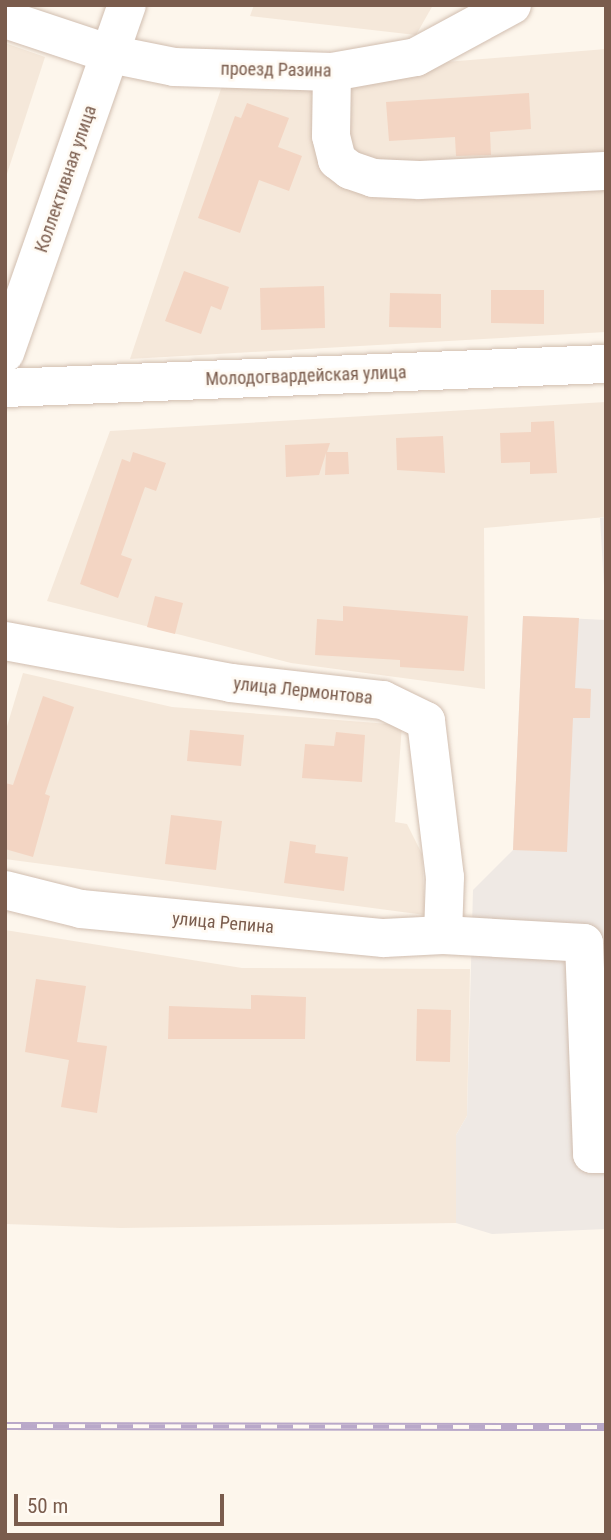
<!DOCTYPE html>
<html>
<head>
<meta charset="utf-8">
<style>
	body { margin:0 }
	#map { position:relative; width:611px; height:1540px; overflow:hidden; background:#fdf6ec; font-family:"Roboto Condensed",sans-serif }
	div>[style] { position:absolute }
	[style*='--x'] { left:calc(var(--x)*1px); top:calc(var(--y)*1px); width:calc(var(--w)*1px); rotate:calc(var(--a)*1deg) }
	.residential>* { inset:0; background:#f5e8da }
	.industrial>* { inset:0; background:#efe9e4 }
	.building>* { inset:0; background:#f3d5c3 }
	.roads { filter:drop-shadow(0 0 2px #d1beb0) drop-shadow(0 0 2px #d1beb0) }
	.minor>* { height:38px; margin:-19px; padding:0 19px; transform-origin:19px; border-radius:19px; background:#fff }
	.rail>* { height:8px; margin-top:-4px; transform-origin:0; background:repeating-linear-gradient(90deg,#fffaf3 0 16px,#b9a8c9 0 32px); box-sizing:border-box; border-block:2px solid #b9a8c9 }
	span { translate:-50% -50%; white-space:nowrap; text-align:center; line-height:1.15; -webkit-text-stroke:5px #fffaf3; paint-order:stroke }
	.street-label { font-size:18px; color:#7a5c4d }
	.frame { position:absolute; inset:0; border:7px solid #7a5c4d; pointer-events:none }
	.scale { position:absolute; left:14px; top:1494px; width:210px; height:32px; box-sizing:border-box; border:4px solid #7a5c4d; border-top:0; padding-left:9px; font-size:21px; line-height:24px; white-space:nowrap; color:#7a5c4d; -webkit-text-stroke:5px #fffaf3; paint-order:stroke }
</style>
</head>
<body>
<div id="map">
	<div class="residential">
		<i style="clip-path:polygon(254px 5px,433px 5px,416px 35px,250px 16px)"></i>
		<i style="clip-path:polygon(5px 43px,45px 57px,5px 180px)"></i>
		<i style="clip-path:polygon(606px 49px,606px 332px,130px 359px,227px 71px,360px 69px)"></i>
		<i style="clip-path:polygon(606px 402px,606px 517px,484px 528px,485px 689px,291px 663px,47px 601px,110px 431px)"></i>
		<i style="clip-path:polygon(23px 673px,172px 707px,402px 725px,395px 822px,407px 824px,422px 854px,425px 915px,5px 859px,5px 733px)"></i>
		<i style="clip-path:polygon(5px 930px,242px 968px,470px 969px,467px 1116px,456px 1135px,456px 1223px,121px 1228px,5px 1224px)"></i>
	</div>
	<div class="industrial">
		<i style="clip-path:polygon(606px 517px,606px 1229px,492px 1234px,456px 1223px,456px 1135px,467px 1116px,473px 890px,513px 850px,523px 616px,606px 620px,600px 518px)"></i>
	</div>
	<div class="building">
		<i style="clip-path:polygon(529px 93px,531px 129px,490px 132px,491px 155px,456px 156px,455px 137px,389px 141px,386px 102px)"></i>
		<i style="clip-path:polygon(247px 103px,289px 118px,278px 147px,302px 156px,289px 191px,259px 180px,240px 233px,198px 218px,235px 116px,241px 118px)"></i>
		<i style="clip-path:polygon(184px 271px,229px 287px,221px 310px,211px 306px,201px 334px,165px 321px)"></i>
		<i style="clip-path:polygon(324px 286px,325px 328px,261px 330px,260px 288px)"></i>
		<i style="clip-path:polygon(491px 290px,544px 290px,544px 324px,491px 323px)"></i>
		<i style="clip-path:polygon(390px 293px,441px 294px,441px 328px,389px 327px)"></i>
		<i style="clip-path:polygon(554px 421px,557px 473px,530px 474px,530px 462px,501px 463px,500px 433px,531px 432px,531px 422px)"></i>
		<i style="clip-path:polygon(443px 436px,445px 473px,397px 470px,396px 438px)"></i>
		<i style="clip-path:polygon(330px 443px,327px 452px,348px 452px,349px 474px,325px 475px,326px 453px,319px 475px,286px 477px,285px 445px)"></i>
		<i style="clip-path:polygon(133px 452px,166px 463px,156px 491px,145px 487px,121px 555px,132px 559px,118px 598px,80px 584px,122px 459px,130px 462px)"></i>
		<i style="clip-path:polygon(155px 596px,183px 603px,175px 634px,147px 627px)"></i>
		<i style="clip-path:polygon(343px 606px,468px 616px,464px 671px,400px 667px,400px 660px,315px 655px,317px 619px,343px 621px)"></i>
		<i style="clip-path:polygon(523px 616px,579px 618px,575px 688px,591px 689px,590px 718px,573px 718px,567px 852px,513px 850px)"></i>
		<i style="clip-path:polygon(43px 696px,74px 707px,45px 794px,50px 796px,33px 857px,5px 849px,5px 783px,13px 785px)"></i>
		<i style="clip-path:polygon(190px 730px,244px 735px,241px 766px,187px 761px)"></i>
		<i style="clip-path:polygon(336px 732px,365px 735px,362px 782px,302px 778px,305px 744px,334px 746px)"></i>
		<i style="clip-path:polygon(171px 815px,222px 821px,216px 870px,165px 864px)"></i>
		<i style="clip-path:polygon(290px 841px,316px 845px,315px 853px,348px 857px,344px 891px,284px 883px)"></i>
		<i style="clip-path:polygon(36px 979px,86px 986px,77px 1042px,107px 1046px,97px 1113px,61px 1107px,69px 1060px,25px 1052px)"></i>
		<i style="clip-path:polygon(251px 995px,306px 997px,305px 1039px,168px 1039px,169px 1006px,251px 1009px)"></i>
		<i style="clip-path:polygon(417px 1009px,451px 1010px,450px 1062px,416px 1061px)"></i>
	</div>
	<div class="roads">
		<div class="minor">
			<i style="--x:5;--y:19;--w:111;--a:18.4"></i>
			<i style="--x:110;--y:54;--w:65;--a:11.5"></i>
			<i style="--x:174;--y:67;--w:158;--a:1.8"></i>
			<i style="--x:332;--y:72;--w:85;--a:-10.1"></i>
			<i style="--x:416;--y:57;--w:109;--a:-28.4"></i>
			<i style="--x:332;--y:72;--w:64;--a:90.9"></i>
			<i style="--x:331;--y:136;--w:25;--a:76"></i>
			<i style="--x:337;--y:160;--w:16;--a:38"></i>
			<i style="--x:350;--y:170;--w:24;--a:19"></i>
			<i style="--x:373;--y:178;--w:46;--a:2.5"></i>
			<i style="--x:419;--y:180;--w:187;--a:-2.8"></i>
			<i style="--x:5;--y:353;--w:369;--a:-70.7"></i>
			<i style="--x:5;--y:388;--w:601;--a:-2.29"></i>
			<i style="--x:5;--y:641;--w:230;--a:10.5"></i>
			<i style="--x:231;--y:683;--w:153;--a:6.4"></i>
			<i style="--x:383;--y:700;--w:48;--a:26"></i>
			<i style="--x:426;--y:721;--w:157;--a:83.1"></i>
			<i style="--x:445;--y:877;--w:58;--a:92"></i>
			<i style="--x:5;--y:890;--w:78;--a:14"></i>
			<i style="--x:81;--y:909;--w:304;--a:5.5"></i>
			<i style="--x:384;--y:938;--w:59;--a:-2.9"></i>
			<i style="--x:443;--y:935;--w:141;--a:3.2"></i>
			<i style="--x:584;--y:943;--w:211;--a:87.8"></i>
			<i style="--x:592;--y:1154;--w:14;--a:0"></i>
		</div>
	</div>
	<div class="rail">
		<i style="--x:5;--y:1426;--w:601;--a:0.1"></i>
	</div>
	<div class="street-label">
		<span style="left:276px;top:70px;rotate:1deg">проезд Разина</span>
		<span style="left:66px;top:179px;rotate:-71deg">Коллективная улица</span>
		<span style="left:306px;top:376px;rotate:-2deg">Молодогвардейская улица</span>
		<span style="left:303px;top:691px;rotate:6deg">улица Лермонтова</span>
		<span style="left:223px;top:923px;rotate:5deg">улица Репина</span>
	</div>
	<div class="frame"></div>
	<div class="scale">50 m</div>
</div>
</body>
</html>
